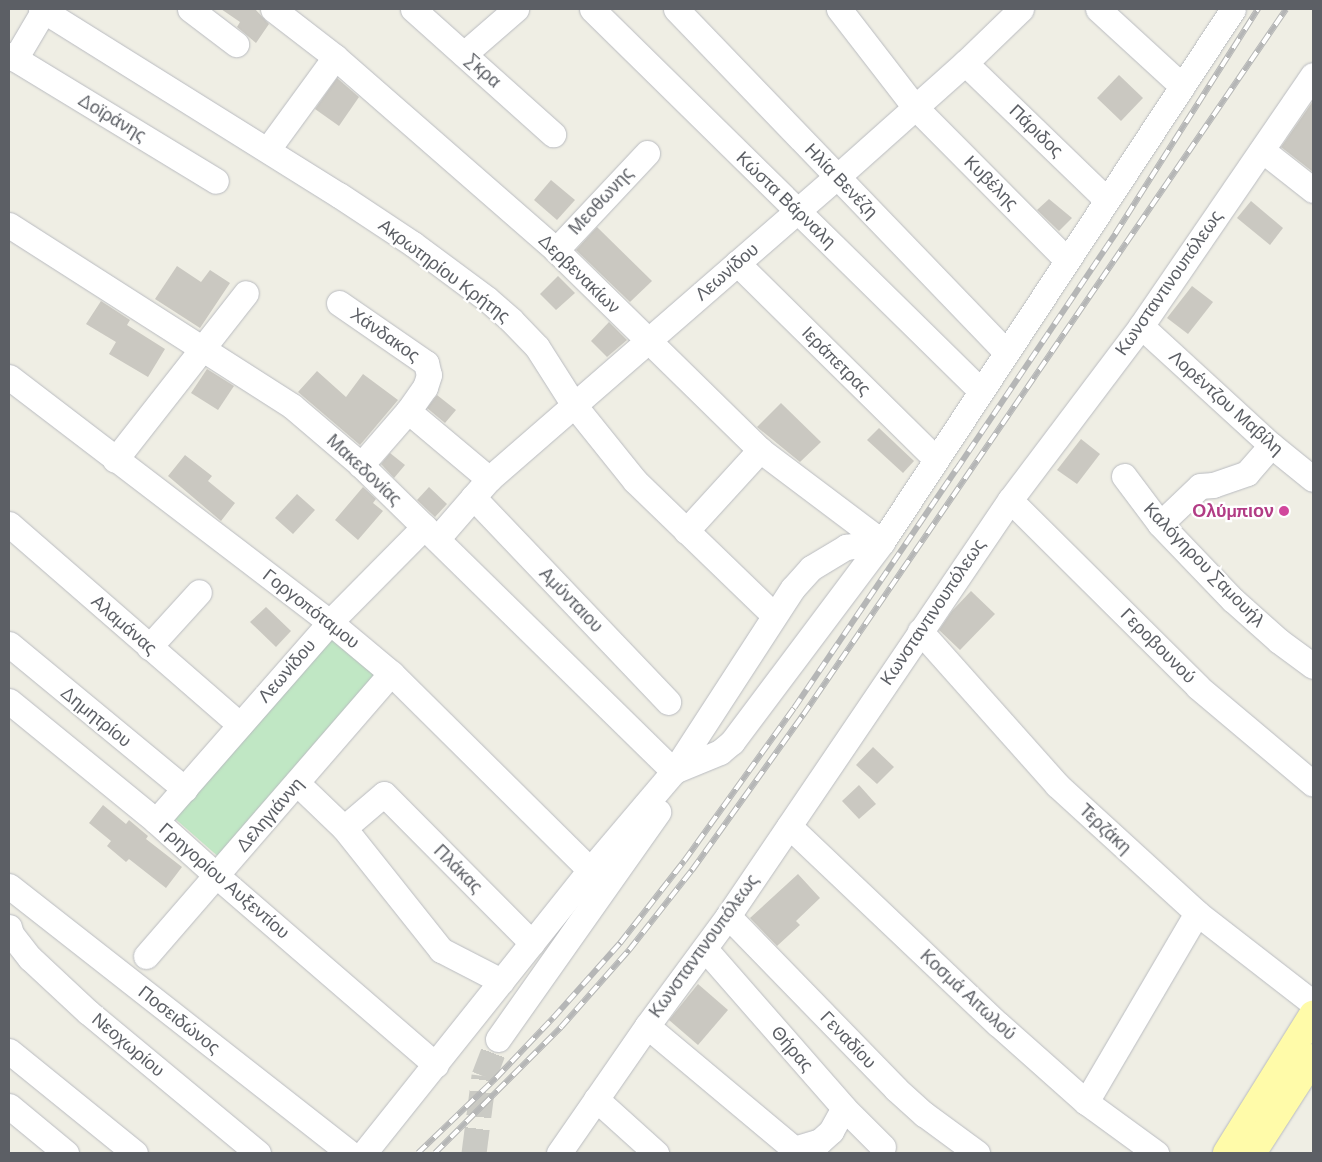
<!DOCTYPE html>
<html>
<head>
<meta charset="utf-8">
<style>
	body { margin:0 }
	#map { position:relative; width:1322px; height:1162px; overflow:hidden; background:#efeee4; font-family:"Nunito Sans",sans-serif }
	div>[style] { position:absolute }
	[style*='--x'] { left:calc(var(--x)*1px); top:calc(var(--y)*1px); width:calc(var(--w)*1px); rotate:calc(var(--a)*1deg) }
	.green>* { inset:0; background:#c0e7c4 }
	.building>* { inset:0; background:#cac8c1 }
	.minor-tunnel>* { height:25px; margin-top:-12.5px; transform-origin:0; background:repeating-linear-gradient(90deg,#cacac4 0 25px,transparent 0 37px) }
	.roads { filter:drop-shadow(0 0 1px #b9bbc0) drop-shadow(0 0 1px #b9bbc0) }
	.minor>* { height:25px; margin:-12.5px; padding:0 12.5px; transform-origin:12.5px; border-radius:12.5px; background:#fff }
	.major>* { height:28px; margin:-14px; padding:0 14px; transform-origin:14px; border-radius:14px; background:#fffba9 }
	.rail>* { height:5.5px; margin-top:-2.75px; transform-origin:0; background:repeating-linear-gradient(90deg,#fff 0 11px,#b5b6b6 0 22px); box-sizing:border-box; border-block:1px solid #b5b6b6 }
	.dots>* { width:14px; height:14px; translate:-50% -50%; box-sizing:border-box; border:2px solid #fff; border-radius:50% }
	span { translate:-50% -50%; white-space:nowrap; text-align:center; line-height:1.15; -webkit-text-stroke:4.5px #fff; paint-order:stroke }
	.street-label { font-size:18px; color:#5c5f65 }
	.hotel-label { font-size:18px; color:#b23c85; font-weight:700 }
	.right { translate:-100% -50%; text-align:right }
	.frame { position:absolute; inset:0; border:10px solid #5c5f65; pointer-events:none }
</style>
</head>
<body>
<div id="map">
	<div class="green">
		<i style="clip-path:polygon(331px 632px,380px 674px,221px 859px,172px 816px)"></i>
	</div>
	<div class="building">
		<i style="clip-path:polygon(221px 9px,255px 9px,269px 24px,256px 43px,237px 27px,240px 22px)"></i>
		<i style="clip-path:polygon(1119px 75px,1143px 98px,1121px 121px,1097px 98px)"></i>
		<i style="clip-path:polygon(337px 78px,359px 97px,339px 126px,315px 109px)"></i>
		<i style="clip-path:polygon(1313px 101px,1313px 172px,1281px 147px)"></i>
		<i style="clip-path:polygon(551px 180px,575px 200px,557px 220px,534px 200px)"></i>
		<i style="clip-path:polygon(1049px 199px,1072px 218px,1059px 231px,1037px 210px)"></i>
		<i style="clip-path:polygon(1251px 201px,1283px 228px,1270px 245px,1237px 218px)"></i>
		<i style="clip-path:polygon(597px 227px,652px 281px,630px 302px,576px 250px)"></i>
		<i style="clip-path:polygon(177px 266px,201px 282px,210px 270px,230px 283px,200px 328px,155px 299px)"></i>
		<i style="clip-path:polygon(558px 276px,575px 293px,556px 310px,540px 294px)"></i>
		<i style="clip-path:polygon(1192px 286px,1213px 302px,1188px 334px,1167px 318px)"></i>
		<i style="clip-path:polygon(101px 301px,130px 320px,127px 325px,165px 349px,148px 377px,109px 354px,116px 342px,86px 324px)"></i>
		<i style="clip-path:polygon(609px 322px,627px 340px,607px 357px,591px 341px)"></i>
		<i style="clip-path:polygon(207px 369px,234px 386px,218px 410px,191px 393px)"></i>
		<i style="clip-path:polygon(317px 371px,346px 397px,363px 374px,398px 400px,360px 445px,298px 392px)"></i>
		<i style="clip-path:polygon(437px 395px,456px 410px,445px 423px,427px 408px)"></i>
		<i style="clip-path:polygon(781px 403px,821px 442px,800px 462px,757px 427px)"></i>
		<i style="clip-path:polygon(879px 428px,914px 461px,903px 473px,867px 440px)"></i>
		<i style="clip-path:polygon(1081px 439px,1100px 454px,1077px 484px,1057px 470px)"></i>
		<i style="clip-path:polygon(390px 453px,405px 465px,394px 478px,381px 464px)"></i>
		<i style="clip-path:polygon(185px 455px,212px 476px,208px 481px,235px 503px,221px 521px,168px 476px)"></i>
		<i style="clip-path:polygon(363px 487px,376px 499px,373px 503px,383px 511px,358px 540px,335px 520px)"></i>
		<i style="clip-path:polygon(429px 487px,447px 504px,435px 517px,417px 500px)"></i>
		<i style="clip-path:polygon(297px 494px,315px 510px,293px 534px,275px 518px)"></i>
		<i style="clip-path:polygon(971px 591px,995px 614px,960px 650px,939px 630px,952px 611px)"></i>
		<i style="clip-path:polygon(266px 607px,291px 631px,276px 647px,250px 622px)"></i>
		<i style="clip-path:polygon(873px 747px,894px 767px,877px 784px,856px 765px)"></i>
		<i style="clip-path:polygon(859px 785px,876px 804px,859px 819px,842px 801px)"></i>
		<i style="clip-path:polygon(103px 805px,126px 824px,129px 820px,148px 836px,146px 839px,182px 867px,166px 888px,129px 859px,126px 862px,107px 846px,111px 841px,89px 823px)"></i>
		<i style="clip-path:polygon(798px 874px,820px 898px,796px 921px,800px 925px,777px 946px,750px 918px)"></i>
		<i style="clip-path:polygon(698px 984px,728px 1010px,698px 1045px,669px 1020px)"></i>
	</div>
	<div class="minor-tunnel">
		<i style="--x:474;--y:1153;--w:78;--a:-82.6"></i>
		<i style="--x:484;--y:1076;--w:40;--a:-69"></i>
	</div>
	<div class="roads">
		<div class="minor">
			<i style="--x:41;--y:9;--w:351;--a:32"></i>
			<i style="--x:339;--y:195;--w:89;--a:33.5"></i>
			<i style="--x:413;--y:244;--w:92;--a:36.6"></i>
			<i style="--x:487;--y:299;--w:32;--a:41"></i>
			<i style="--x:511;--y:320;--w:37;--a:46"></i>
			<i style="--x:537;--y:347;--w:69;--a:57.5"></i>
			<i style="--x:574;--y:405;--w:97;--a:51.2"></i>
			<i style="--x:635;--y:481;--w:193;--a:44"></i>
			<i style="--x:190;--y:9;--w:58;--a:37.3"></i>
			<i style="--x:273;--y:9;--w:78;--a:37.7"></i>
			<i style="--x:335;--y:57;--w:293;--a:41.1"></i>
			<i style="--x:556;--y:250;--w:286;--a:44.4"></i>
			<i style="--x:760;--y:450;--w:153;--a:37"></i>
			<i style="--x:413;--y:9;--w:188;--a:41.8"></i>
			<i style="--x:592;--y:9;--w:545;--a:44.48"></i>
			<i style="--x:676;--y:9;--w:476;--a:46.1"></i>
			<i style="--x:839;--y:9;--w:123;--a:52.3"></i>
			<i style="--x:914;--y:106;--w:217;--a:45.2"></i>
			<i style="--x:1098;--y:9;--w:114;--a:42.5"></i>
			<i style="--x:464;--y:54;--w:69;--a:-40.9"></i>
			<i style="--x:9;--y:55;--w:242;--a:31.3"></i>
			<i style="--x:15;--y:59;--w:57;--a:-59.4"></i>
			<i style="--x:965;--y:63;--w:197;--a:44"></i>
			<i style="--x:268;--y:149;--w:114;--a:-53.9"></i>
			<i style="--x:1262;--y:150;--w:65;--a:38.1"></i>
			<i style="--x:9;--y:225;--w:336;--a:32.6"></i>
			<i style="--x:292;--y:406;--w:91;--a:40.5"></i>
			<i style="--x:361;--y:465;--w:438;--a:44.4"></i>
			<i style="--x:556;--y:250;--w:133;--a:-46.8"></i>
			<i style="--x:737;--y:263;--w:279;--a:44.6"></i>
			<i style="--x:339;--y:303;--w:106;--a:34.6"></i>
			<i style="--x:426;--y:363;--w:12;--a:76"></i>
			<i style="--x:429;--y:375;--w:13;--a:108"></i>
			<i style="--x:425;--y:387;--w:29;--a:125"></i>
			<i style="--x:408;--y:411;--w:72;--a:131"></i>
			<i style="--x:1141;--y:326;--w:176;--a:42.5"></i>
			<i style="--x:1271;--y:445;--w:54;--a:39"></i>
			<i style="--x:9;--y:377;--w:404;--a:37.4"></i>
			<i style="--x:330;--y:622;--w:80;--a:39.9"></i>
			<i style="--x:391;--y:673;--w:280;--a:44.7"></i>
			<i style="--x:408;--y:411;--w:106;--a:40"></i>
			<i style="--x:115;--y:460;--w:212;--a:-51.9"></i>
			<i style="--x:1124;--y:476;--w:60;--a:53.1"></i>
			<i style="--x:1160;--y:524;--w:105;--a:46.2"></i>
			<i style="--x:1233;--y:600;--w:62;--a:41.7"></i>
			<i style="--x:1279;--y:641;--w:42;--a:36.3"></i>
			<i style="--x:473;--y:497;--w:283;--a:46.4"></i>
			<i style="--x:1010;--y:500;--w:265;--a:44.8"></i>
			<i style="--x:1198;--y:687;--w:150;--a:40.1"></i>
			<i style="--x:9;--y:524;--w:306;--a:41"></i>
			<i style="--x:1160;--y:524;--w:55;--a:-43.5"></i>
			<i style="--x:1200;--y:486;--w:13;--a:-4"></i>
			<i style="--x:1213;--y:485;--w:36;--a:-19"></i>
			<i style="--x:1247;--y:473;--w:37;--a:-49"></i>
			<i style="--x:686;--y:531;--w:110;--a:-47.6"></i>
			<i style="--x:437;--y:539;--w:79;--a:-49.1"></i>
			<i style="--x:489;--y:479;--w:461;--a:-41"></i>
			<i style="--x:837;--y:177;--w:171;--a:-41.7"></i>
			<i style="--x:965;--y:63;--w:78;--a:-44"></i>
			<i style="--x:920;--y:631;--w:206;--a:48.3"></i>
			<i style="--x:1057;--y:785;--w:190;--a:42.4"></i>
			<i style="--x:1197;--y:913;--w:147;--a:37.8"></i>
			<i style="--x:9;--y:644;--w:228;--a:39.5"></i>
			<i style="--x:149;--y:647;--w:74;--a:-47.7"></i>
			<i style="--x:9;--y:701;--w:190;--a:39.2"></i>
			<i style="--x:156;--y:821;--w:82;--a:42"></i>
			<i style="--x:217;--y:876;--w:289;--a:40.8"></i>
			<i style="--x:674;--y:771;--w:50;--a:-22.4"></i>
			<i style="--x:720;--y:752;--w:16;--a:-40"></i>
			<i style="--x:732;--y:742;--w:250;--a:-53.1"></i>
			<i style="--x:882;--y:542;--w:638;--a:-56.63"></i>
			<i style="--x:297;--y:783;--w:65;--a:43.8"></i>
			<i style="--x:344;--y:828;--w:156;--a:51.5"></i>
			<i style="--x:441;--y:950;--w:68;--a:27.3"></i>
			<i style="--x:156;--y:821;--w:264;--a:-48.8"></i>
			<i style="--x:330;--y:622;--w:134;--a:-45.3"></i>
			<i style="--x:789;--y:826;--w:288;--a:43.5"></i>
			<i style="--x:998;--y:1024;--w:118;--a:41.6"></i>
			<i style="--x:1086;--y:1102;--w:87;--a:36.1"></i>
			<i style="--x:344;--y:828;--w:52;--a:-40.4"></i>
			<i style="--x:384;--y:794;--w:210;--a:45.2"></i>
			<i style="--x:9;--y:886;--w:433;--a:38.1"></i>
			<i style="--x:728;--y:916;--w:241;--a:45.8"></i>
			<i style="--x:896;--y:1089;--w:38;--a:42"></i>
			<i style="--x:924;--y:1114;--w:66;--a:36.3"></i>
			<i style="--x:9;--y:927;--w:7;--a:74"></i>
			<i style="--x:11;--y:934;--w:31;--a:52"></i>
			<i style="--x:30;--y:958;--w:79;--a:43"></i>
			<i style="--x:88;--y:1012;--w:221;--a:39.7"></i>
			<i style="--x:705;--y:949;--w:211;--a:48.8"></i>
			<i style="--x:844;--y:1108;--w:55;--a:45"></i>
			<i style="--x:146;--y:956;--w:374;--a:-49.1"></i>
			<i style="--x:647;--y:1026;--w:192;--a:39.9"></i>
			<i style="--x:794;--y:1149;--w:27;--a:-17"></i>
			<i style="--x:820;--y:1141;--w:15;--a:-42"></i>
			<i style="--x:831;--y:1131;--w:26;--a:-61"></i>
			<i style="--x:498;--y:1039;--w:278;--a:-54.8"></i>
			<i style="--x:9;--y:1051;--w:162;--a:39"></i>
			<i style="--x:596;--y:1099;--w:81;--a:42"></i>
			<i style="--x:1086;--y:1102;--w:219;--a:-59.6"></i>
			<i style="--x:9;--y:1106;--w:74;--a:39.5"></i>
			<i style="--x:364;--y:1153;--w:362;--a:-51.4"></i>
			<i style="--x:590;--y:870;--w:130;--a:-49.7"></i>
			<i style="--x:674;--y:771;--w:218;--a:-57"></i>
			<i style="--x:793;--y:588;--w:27;--a:-48"></i>
			<i style="--x:811;--y:568;--w:41;--a:-31"></i>
			<i style="--x:846;--y:547;--w:36;--a:-8"></i>
			<i style="--x:559;--y:1153;--w:155;--a:-55.3"></i>
			<i style="--x:647;--y:1026;--w:137;--a:-53.6"></i>
			<i style="--x:728;--y:916;--w:503;--a:-55.87"></i>
			<i style="--x:1010;--y:500;--w:218;--a:-53"></i>
			<i style="--x:1141;--y:326;--w:304;--a:-55.6"></i>
		</div>
		<div class="major">
			<i style="--x:1227;--y:1153;--w:163;--a:-58.1"></i>
			<i style="--x:1252;--y:1153;--w:113;--a:-57.3"></i>
		</div>
	</div>
	<div class="rail">
		<i style="--x:418;--y:1153;--w:108;--a:-43.9"></i>
		<i style="--x:496;--y:1078;--w:83;--a:-46.5"></i>
		<i style="--x:553;--y:1018;--w:101;--a:-48.2"></i>
		<i style="--x:620;--y:943;--w:104;--a:-52"></i>
		<i style="--x:684;--y:861;--w:188;--a:-54.3"></i>
		<i style="--x:794;--y:708;--w:288;--a:-55.8"></i>
		<i style="--x:956;--y:470;--w:285;--a:-56"></i>
		<i style="--x:1115;--y:234;--w:267;--a:-57.6"></i>
		<i style="--x:435;--y:1153;--w:178;--a:-45"></i>
		<i style="--x:561;--y:1027;--w:103;--a:-48.6"></i>
		<i style="--x:629;--y:950;--w:102;--a:-51.8"></i>
		<i style="--x:692;--y:870;--w:191;--a:-54.4"></i>
		<i style="--x:803;--y:715;--w:855;--a:-55.62"></i>
	</div>
	<div class="dots">
		<i style="left:1284px;top:511px;background:#d1479c"></i>
	</div>
	<div class="street-label">
		<span style="left:483px;top:71px;rotate:42deg">Σκρα</span>
		<span style="left:112px;top:118px;rotate:31deg">Δοϊράνης</span>
		<span style="left:1036px;top:131px;rotate:44deg">Πάριδος</span>
		<span style="left:841px;top:181px;rotate:46deg">Ηλία Βενέζη</span>
		<span style="left:991px;top:183px;rotate:45deg">Κυβέλης</span>
		<span style="left:786px;top:200px;rotate:44deg">Κώστα Βάρναλη</span>
		<span style="left:601px;top:201px;rotate:-47deg">Μεοθωνης</span>
		<span style="left:444px;top:271px;rotate:37deg">Ακρωτηρίου Κρήτης</span>
		<span style="left:727px;top:272px;rotate:-41deg">Λεωνίδου</span>
		<span style="left:579px;top:274px;rotate:44deg">Δερβενακίων</span>
		<span style="left:1169px;top:283px;rotate:-55deg">Κωνσταντινουπόλεως</span>
		<span style="left:385px;top:335px;rotate:35deg">Χάνδακος</span>
		<span style="left:836px;top:361px;rotate:45deg">Ιεράπετρας</span>
		<span style="left:1226px;top:403px;rotate:42deg">Λορέντζου Μαβίλη</span>
		<span style="left:364px;top:470px;rotate:43deg">Μακεδονίας</span>
		<span style="left:1204px;top:565px;rotate:46deg">Καλόγηρου Σαμουήλ</span>
		<span style="left:571px;top:600px;rotate:46deg">Αμύνταιου</span>
		<span style="left:311px;top:609px;rotate:38deg">Γοργοπόταμου</span>
		<span style="left:933px;top:612px;rotate:-56deg">Κωνσταντινουπόλεως</span>
		<span style="left:124px;top:625px;rotate:41deg">Αλαμάνας</span>
		<span style="left:1158px;top:646px;rotate:45deg">Γεροβουνού</span>
		<span style="left:287px;top:671px;rotate:-49deg">Λεωνίδου</span>
		<span style="left:96px;top:717px;rotate:39deg">Δημητρίου</span>
		<span style="left:270px;top:815px;rotate:-49deg">Δεληγιάννη</span>
		<span style="left:1105px;top:829px;rotate:43deg">Τερζάκη</span>
		<span style="left:458px;top:869px;rotate:45deg">Πλάκας</span>
		<span style="left:224px;top:881px;rotate:41deg">Γρηγορίου Αυξεντίου</span>
		<span style="left:704px;top:946px;rotate:-54deg">Κωνσταντινουπόλεως</span>
		<span style="left:968px;top:995px;rotate:43deg">Κοσμά Αιτωλού</span>
		<span style="left:179px;top:1020px;rotate:38deg">Ποσειδώνος</span>
		<span style="left:848px;top:1040px;rotate:46deg">Γεναδίου</span>
		<span style="left:128px;top:1045px;rotate:40deg">Νεοχωρίου</span>
		<span style="left:792px;top:1049px;rotate:49deg">Θήρας</span>
	</div>
	<div class="hotel-label">
		<span class="right" style="left:1274px;top:511px">Ολύμπιον</span>
	</div>
	<div class="frame"></div>
</div>
</body>
</html>
